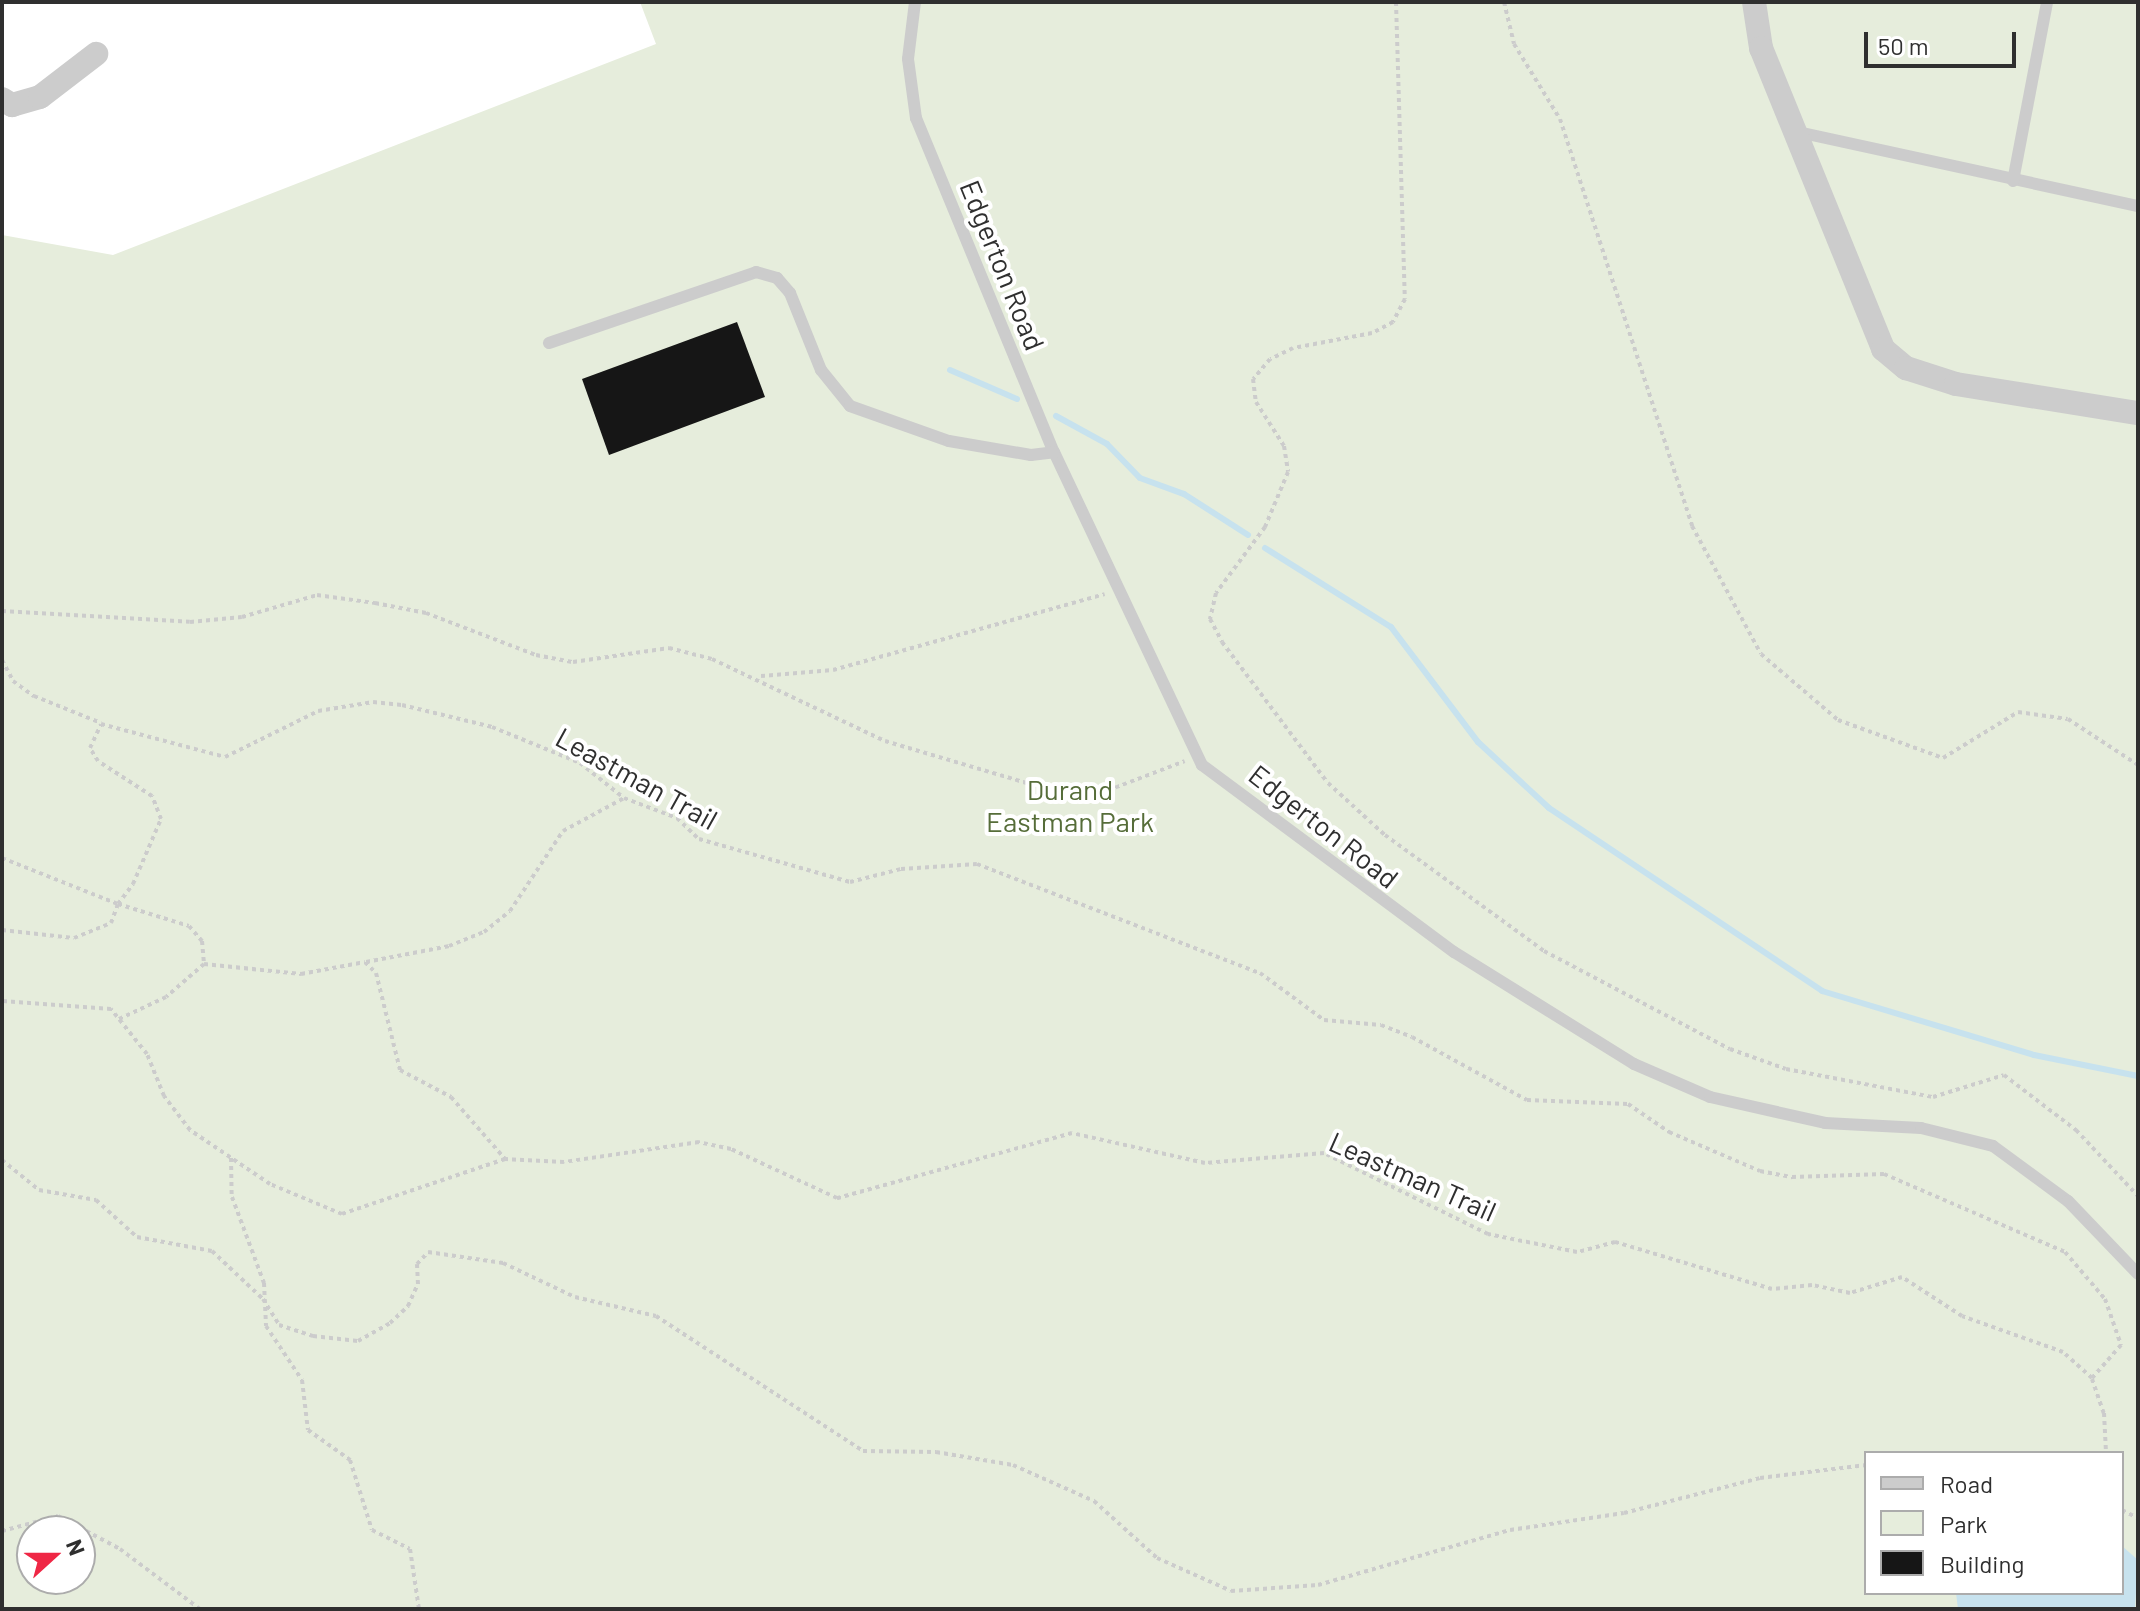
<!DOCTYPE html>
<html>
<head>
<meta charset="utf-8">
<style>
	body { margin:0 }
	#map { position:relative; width:2140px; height:1611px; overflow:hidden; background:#fff; font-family:Barlow,sans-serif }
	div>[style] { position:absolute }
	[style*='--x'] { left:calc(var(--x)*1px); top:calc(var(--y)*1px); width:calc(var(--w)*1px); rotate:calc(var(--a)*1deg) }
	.green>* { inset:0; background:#e6eddc }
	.water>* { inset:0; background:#c7e2ee }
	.stream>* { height:6px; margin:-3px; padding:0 3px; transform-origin:3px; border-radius:3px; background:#c7e2ee }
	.building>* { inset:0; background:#161616 }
	.path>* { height:4px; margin-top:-2px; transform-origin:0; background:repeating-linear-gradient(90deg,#ccc 0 4px,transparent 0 8px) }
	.service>* { height:12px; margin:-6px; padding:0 6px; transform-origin:6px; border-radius:6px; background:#ccc }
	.minor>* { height:24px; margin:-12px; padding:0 12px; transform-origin:12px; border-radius:12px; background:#ccc }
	span { translate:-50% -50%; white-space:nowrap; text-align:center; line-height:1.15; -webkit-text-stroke:8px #fff; paint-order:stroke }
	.street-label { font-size:28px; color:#2f2f2f }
	.park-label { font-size:28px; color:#566d39 }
	.frame { position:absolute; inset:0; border:4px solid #2f2f2f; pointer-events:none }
	.legend { position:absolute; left:1864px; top:1451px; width:260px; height:144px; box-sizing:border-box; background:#fff; border:2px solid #acacac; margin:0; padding:10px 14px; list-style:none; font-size:24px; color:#2f2f2f }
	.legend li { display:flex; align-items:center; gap:16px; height:40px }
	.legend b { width:40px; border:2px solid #acacac }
	.north { position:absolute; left:16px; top:1515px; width:80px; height:80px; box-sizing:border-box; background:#fff; border:2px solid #acacac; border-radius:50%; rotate:69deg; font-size:22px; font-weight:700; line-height:32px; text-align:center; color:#2f2f2f }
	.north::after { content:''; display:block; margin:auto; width:28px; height:36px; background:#ef2745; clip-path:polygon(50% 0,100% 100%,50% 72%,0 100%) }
	.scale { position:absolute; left:1864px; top:32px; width:152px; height:36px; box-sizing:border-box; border:4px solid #2f2f2f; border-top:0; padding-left:10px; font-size:24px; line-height:28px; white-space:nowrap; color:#2f2f2f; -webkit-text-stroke:6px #fff; paint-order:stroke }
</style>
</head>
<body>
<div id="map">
	<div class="green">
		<i style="clip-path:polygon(evenodd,640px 2px,2138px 2px,2138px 1609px,2px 1609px,2px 235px,113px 255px,656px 44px,640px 2px,1866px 1453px,2122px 1453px,2122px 1593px,1866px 1593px,1866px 1453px,640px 2px,32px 1531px,80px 1531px,80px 1579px,32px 1579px,32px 1531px)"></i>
	</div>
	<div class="water">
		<i style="clip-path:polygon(2122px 1546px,2138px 1560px,2135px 1609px,1958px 1609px,1956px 1593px,2122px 1593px)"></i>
	</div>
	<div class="stream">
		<i style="--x:950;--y:370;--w:73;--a:23.4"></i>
		<i style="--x:1056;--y:416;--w:58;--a:28.8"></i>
		<i style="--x:1107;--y:444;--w:47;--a:45.9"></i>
		<i style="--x:1140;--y:478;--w:47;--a:20"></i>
		<i style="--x:1184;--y:494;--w:76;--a:32.6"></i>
		<i style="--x:1265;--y:548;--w:149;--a:32.1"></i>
		<i style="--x:1391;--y:627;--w:144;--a:52.9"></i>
		<i style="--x:1478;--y:742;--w:97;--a:42.9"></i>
		<i style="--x:1549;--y:808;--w:329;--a:33.8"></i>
		<i style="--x:1822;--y:991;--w:221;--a:16.8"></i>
		<i style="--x:2034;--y:1055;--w:106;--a:11.4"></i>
	</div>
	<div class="building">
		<i style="clip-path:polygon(737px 322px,765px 397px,609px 455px,582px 379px)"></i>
	</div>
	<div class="path">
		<i style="--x:1396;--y:2;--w:297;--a:88.3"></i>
		<i style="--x:1405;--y:299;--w:26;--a:118"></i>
		<i style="--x:1393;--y:322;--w:24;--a:152"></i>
		<i style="--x:1372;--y:333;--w:80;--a:169.2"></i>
		<i style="--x:1293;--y:348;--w:25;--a:154"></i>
		<i style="--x:1270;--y:359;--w:26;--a:130"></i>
		<i style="--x:1253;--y:379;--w:23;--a:83"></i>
		<i style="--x:1256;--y:402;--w:52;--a:57.5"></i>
		<i style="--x:1284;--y:446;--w:26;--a:81"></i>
		<i style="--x:1288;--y:472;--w:60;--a:112.7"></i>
		<i style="--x:1265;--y:527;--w:82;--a:126.6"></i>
		<i style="--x:1216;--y:593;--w:27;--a:103"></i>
		<i style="--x:1210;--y:619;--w:26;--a:62"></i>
		<i style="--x:1222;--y:642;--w:176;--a:53.1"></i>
		<i style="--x:1328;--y:783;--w:77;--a:42.4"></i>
		<i style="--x:1385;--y:835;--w:197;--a:36.1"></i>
		<i style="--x:1544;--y:951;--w:210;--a:27.8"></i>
		<i style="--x:1730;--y:1049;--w:59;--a:19.7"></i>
		<i style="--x:1786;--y:1069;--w:150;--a:10.8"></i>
		<i style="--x:1933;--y:1097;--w:74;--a:-17.2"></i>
		<i style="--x:2004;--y:1075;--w:91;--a:37.4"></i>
		<i style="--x:2076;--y:1130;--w:91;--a:46.8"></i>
		<i style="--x:1504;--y:2;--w:43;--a:76.6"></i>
		<i style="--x:1514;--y:44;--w:88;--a:58.5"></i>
		<i style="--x:1560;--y:119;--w:428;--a:72"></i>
		<i style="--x:1692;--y:526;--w:145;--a:61.7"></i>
		<i style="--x:1761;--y:654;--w:101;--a:40.6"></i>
		<i style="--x:1838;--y:720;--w:112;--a:19.9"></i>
		<i style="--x:1943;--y:758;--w:88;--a:-31.5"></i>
		<i style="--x:2018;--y:712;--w:50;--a:8"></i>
		<i style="--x:2068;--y:719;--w:84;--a:33.3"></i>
		<i style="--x:2;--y:611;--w:188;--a:3.3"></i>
		<i style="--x:190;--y:622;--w:52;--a:-5.5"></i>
		<i style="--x:242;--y:617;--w:78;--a:-16.3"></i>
		<i style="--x:317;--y:595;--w:59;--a:7.9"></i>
		<i style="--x:375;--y:603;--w:52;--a:11.1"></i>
		<i style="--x:426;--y:613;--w:118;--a:20.9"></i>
		<i style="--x:536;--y:655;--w:38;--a:11"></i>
		<i style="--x:573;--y:662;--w:97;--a:-8.3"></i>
		<i style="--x:669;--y:648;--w:44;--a:14.3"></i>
		<i style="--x:712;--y:659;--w:191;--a:25.4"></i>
		<i style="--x:885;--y:741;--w:176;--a:16.5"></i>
		<i style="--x:1054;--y:791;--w:39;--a:7"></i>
		<i style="--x:1093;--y:796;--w:98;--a:-20.8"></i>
		<i style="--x:2;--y:660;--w:24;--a:62"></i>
		<i style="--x:13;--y:681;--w:26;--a:36"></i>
		<i style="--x:34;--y:696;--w:72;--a:21.9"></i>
		<i style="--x:761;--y:676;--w:72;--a:-4.8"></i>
		<i style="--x:833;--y:670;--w:282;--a:-15.6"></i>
		<i style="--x:2;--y:858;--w:125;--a:21.6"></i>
		<i style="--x:118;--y:904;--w:25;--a:-53"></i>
		<i style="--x:133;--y:884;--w:71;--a:-66.7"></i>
		<i style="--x:161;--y:819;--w:25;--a:-111"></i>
		<i style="--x:152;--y:796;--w:64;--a:-147.1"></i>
		<i style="--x:98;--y:761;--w:15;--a:-122"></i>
		<i style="--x:90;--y:748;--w:26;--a:-65"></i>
		<i style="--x:101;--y:724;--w:128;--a:14.9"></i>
		<i style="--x:225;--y:757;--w:104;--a:-26.3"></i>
		<i style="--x:318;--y:711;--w:56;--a:-9.3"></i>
		<i style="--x:373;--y:702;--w:29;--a:6"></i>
		<i style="--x:402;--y:705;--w:93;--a:13.7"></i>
		<i style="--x:492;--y:727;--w:95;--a:22.2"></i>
		<i style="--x:580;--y:763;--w:56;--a:38.5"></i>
		<i style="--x:624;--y:798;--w:57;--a:20.7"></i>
		<i style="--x:677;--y:818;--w:30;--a:44"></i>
		<i style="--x:699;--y:839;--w:157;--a:15.9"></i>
		<i style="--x:850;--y:882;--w:53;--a:-14.3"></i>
		<i style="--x:901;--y:869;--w:76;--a:-3.8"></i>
		<i style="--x:977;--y:864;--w:303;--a:21.1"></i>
		<i style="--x:1260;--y:973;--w:79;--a:36.3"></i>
		<i style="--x:1324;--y:1020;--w:57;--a:5"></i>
		<i style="--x:1381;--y:1025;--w:33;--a:21"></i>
		<i style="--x:1412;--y:1037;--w:131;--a:28.7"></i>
		<i style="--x:1527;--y:1100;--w:101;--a:2.3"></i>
		<i style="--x:1628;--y:1104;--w:50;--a:34.3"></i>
		<i style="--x:1669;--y:1132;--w:99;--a:23.2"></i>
		<i style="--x:1760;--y:1171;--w:33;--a:11"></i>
		<i style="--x:1792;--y:1177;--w:92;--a:-1.9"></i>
		<i style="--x:1884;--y:1174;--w:197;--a:23.3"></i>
		<i style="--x:2065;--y:1252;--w:62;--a:49.6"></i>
		<i style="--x:2105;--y:1299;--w:49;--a:70.8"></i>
		<i style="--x:2121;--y:1345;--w:44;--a:131.3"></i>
		<i style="--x:2092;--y:1378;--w:39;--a:-138"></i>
		<i style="--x:2063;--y:1352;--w:107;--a:-160.4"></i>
		<i style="--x:1962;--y:1316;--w:72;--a:-147"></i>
		<i style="--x:1902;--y:1277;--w:54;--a:162.9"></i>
		<i style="--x:1850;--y:1293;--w:39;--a:-168"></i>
		<i style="--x:1812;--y:1285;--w:40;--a:174.3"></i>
		<i style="--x:1772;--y:1289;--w:164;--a:-163.3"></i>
		<i style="--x:1615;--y:1242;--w:39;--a:165"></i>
		<i style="--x:1577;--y:1252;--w:91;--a:-168.6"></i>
		<i style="--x:1488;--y:1234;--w:183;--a:-153.7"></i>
		<i style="--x:1324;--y:1153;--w:119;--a:175.2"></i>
		<i style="--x:1205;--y:1163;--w:136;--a:-167.3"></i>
		<i style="--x:1072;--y:1133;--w:244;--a:164.5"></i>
		<i style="--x:837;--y:1198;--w:117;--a:-155.2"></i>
		<i style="--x:731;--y:1149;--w:33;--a:-168"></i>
		<i style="--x:699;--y:1142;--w:136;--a:171.6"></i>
		<i style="--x:564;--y:1162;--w:59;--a:-177.1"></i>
		<i style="--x:505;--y:1159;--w:172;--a:161.4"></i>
		<i style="--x:342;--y:1214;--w:78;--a:-157.4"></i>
		<i style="--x:270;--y:1184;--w:97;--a:-146"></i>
		<i style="--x:190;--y:1130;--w:43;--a:-127.4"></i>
		<i style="--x:164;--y:1096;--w:45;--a:-112"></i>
		<i style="--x:147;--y:1054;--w:58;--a:-128.7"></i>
		<i style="--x:111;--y:1009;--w:109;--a:-175.8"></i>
		<i style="--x:2;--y:930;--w:72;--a:6.3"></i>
		<i style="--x:74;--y:938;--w:40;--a:-22"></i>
		<i style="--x:111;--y:923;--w:20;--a:-70"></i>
		<i style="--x:118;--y:904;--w:74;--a:17.2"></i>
		<i style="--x:189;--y:926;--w:20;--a:49"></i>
		<i style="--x:202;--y:941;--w:23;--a:85"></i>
		<i style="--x:204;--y:964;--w:50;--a:139"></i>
		<i style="--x:166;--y:997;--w:52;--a:154.9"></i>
		<i style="--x:366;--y:962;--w:85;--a:-10.9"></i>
		<i style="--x:449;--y:946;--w:38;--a:-22"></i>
		<i style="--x:484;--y:932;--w:33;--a:-39"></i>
		<i style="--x:510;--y:911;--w:96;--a:-56.5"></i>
		<i style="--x:563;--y:831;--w:69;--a:-28.4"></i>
		<i style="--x:204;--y:964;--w:98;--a:5.9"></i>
		<i style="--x:301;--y:974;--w:65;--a:-10.6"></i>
		<i style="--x:365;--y:962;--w:16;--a:45"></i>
		<i style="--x:376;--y:973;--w:100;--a:76.1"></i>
		<i style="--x:400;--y:1070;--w:58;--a:27.9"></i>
		<i style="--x:451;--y:1097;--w:82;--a:48.9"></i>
		<i style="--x:231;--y:1158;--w:39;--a:89"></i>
		<i style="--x:232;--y:1197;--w:92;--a:69.6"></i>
		<i style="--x:264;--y:1283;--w:43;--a:87.3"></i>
		<i style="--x:266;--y:1326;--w:65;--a:56.3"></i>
		<i style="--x:302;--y:1380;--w:50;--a:83.2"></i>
		<i style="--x:308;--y:1430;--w:52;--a:35.5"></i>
		<i style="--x:350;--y:1460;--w:73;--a:72.6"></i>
		<i style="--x:372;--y:1530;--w:42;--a:26.6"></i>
		<i style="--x:410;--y:1549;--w:61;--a:81.5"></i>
		<i style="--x:2;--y:1160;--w:48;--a:39"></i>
		<i style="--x:39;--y:1190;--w:58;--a:10"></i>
		<i style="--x:96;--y:1200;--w:55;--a:42.1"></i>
		<i style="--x:137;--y:1237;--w:76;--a:10.6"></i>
		<i style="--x:212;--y:1251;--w:70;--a:43.3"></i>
		<i style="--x:263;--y:1299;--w:31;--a:58"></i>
		<i style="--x:279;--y:1325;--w:36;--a:18"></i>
		<i style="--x:313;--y:1336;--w:45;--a:6.3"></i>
		<i style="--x:358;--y:1341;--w:37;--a:-29"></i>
		<i style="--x:390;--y:1323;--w:25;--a:-43"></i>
		<i style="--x:408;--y:1306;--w:24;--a:-66"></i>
		<i style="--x:418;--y:1284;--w:20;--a:-93"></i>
		<i style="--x:417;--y:1264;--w:16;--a:-47"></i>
		<i style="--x:428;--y:1252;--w:76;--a:8.3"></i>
		<i style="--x:503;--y:1263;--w:80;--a:25.3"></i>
		<i style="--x:575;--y:1297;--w:83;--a:13.2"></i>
		<i style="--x:656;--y:1316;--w:247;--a:33.1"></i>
		<i style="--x:863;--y:1451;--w:73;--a:0.8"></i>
		<i style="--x:936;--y:1452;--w:78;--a:9.6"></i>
		<i style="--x:1013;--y:1465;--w:89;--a:24"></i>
		<i style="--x:1094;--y:1501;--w:85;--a:42.1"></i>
		<i style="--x:1157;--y:1558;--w:81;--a:24"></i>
		<i style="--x:1231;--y:1591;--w:87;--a:-3.9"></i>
		<i style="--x:1318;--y:1585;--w:200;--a:-16"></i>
		<i style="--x:1510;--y:1530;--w:115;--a:-8.5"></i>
		<i style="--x:1624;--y:1513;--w:140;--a:-14.4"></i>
		<i style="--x:1760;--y:1478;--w:107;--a:-7"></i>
		<i style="--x:2092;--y:1379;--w:36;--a:71"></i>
		<i style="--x:2104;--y:1413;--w:40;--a:87.1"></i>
		<i style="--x:2122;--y:1485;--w:15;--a:90"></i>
		<i style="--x:2122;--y:1510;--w:18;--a:27"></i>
		<i style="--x:2;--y:1531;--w:58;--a:-15"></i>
		<i style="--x:58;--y:1516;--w:70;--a:28"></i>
		<i style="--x:120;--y:1549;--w:100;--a:36.9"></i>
	</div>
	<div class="service">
		<i style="--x:915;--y:2;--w:57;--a:97"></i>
		<i style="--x:908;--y:59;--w:60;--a:82.3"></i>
		<i style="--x:916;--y:118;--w:361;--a:67.6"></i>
		<i style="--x:1054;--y:452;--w:346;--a:64.7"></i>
		<i style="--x:1202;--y:765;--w:314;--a:36.6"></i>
		<i style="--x:1454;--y:952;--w:212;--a:31.9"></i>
		<i style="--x:1634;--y:1064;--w:83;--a:23.5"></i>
		<i style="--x:1710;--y:1097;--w:118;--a:12.7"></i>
		<i style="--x:1825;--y:1123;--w:96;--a:3"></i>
		<i style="--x:1921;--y:1128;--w:74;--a:14"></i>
		<i style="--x:1993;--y:1146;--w:93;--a:36.3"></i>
		<i style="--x:2068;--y:1201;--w:101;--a:46.2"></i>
		<i style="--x:1798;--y:132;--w:348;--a:12.3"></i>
		<i style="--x:2013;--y:181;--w:182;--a:-79.2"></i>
		<i style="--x:549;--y:343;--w:219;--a:-18.9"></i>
		<i style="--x:756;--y:272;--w:22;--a:16"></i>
		<i style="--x:777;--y:278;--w:20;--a:49"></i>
		<i style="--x:790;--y:293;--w:83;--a:68.1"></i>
		<i style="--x:821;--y:370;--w:46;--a:51.1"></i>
		<i style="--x:850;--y:406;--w:105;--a:19.5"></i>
		<i style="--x:949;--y:441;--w:83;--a:9.7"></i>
		<i style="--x:1031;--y:455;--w:23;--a:-7"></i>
	</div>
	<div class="minor">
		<i style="--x:1754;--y:2;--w:47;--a:81.3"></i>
		<i style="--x:1761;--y:48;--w:325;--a:67.9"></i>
		<i style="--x:1883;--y:349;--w:30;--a:40"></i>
		<i style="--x:1906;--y:368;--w:52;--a:17.7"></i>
		<i style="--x:1956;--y:384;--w:184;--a:9.1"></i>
		<i style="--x:2;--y:99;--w:12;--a:31"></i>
		<i style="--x:12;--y:105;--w:29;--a:-16"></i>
		<i style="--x:40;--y:97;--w:71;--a:-37.5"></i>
	</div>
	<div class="street-label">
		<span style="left:1003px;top:265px;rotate:68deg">Edgerton Road</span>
		<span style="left:637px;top:778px;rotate:29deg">Leastman Trail</span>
		<span style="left:1324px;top:826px;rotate:38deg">Edgerton Road</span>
		<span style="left:1413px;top:1176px;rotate:24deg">Leastman Trail</span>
	</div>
	<div class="park-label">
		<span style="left:1070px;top:805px">Durand<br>Eastman Park</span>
	</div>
	<div class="frame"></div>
	<ul class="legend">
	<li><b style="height:10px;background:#ccc"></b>Road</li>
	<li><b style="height:22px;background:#e6eddc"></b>Park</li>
	<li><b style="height:22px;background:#161616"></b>Building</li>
	</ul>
	<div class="north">N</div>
	<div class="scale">50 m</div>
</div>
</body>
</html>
